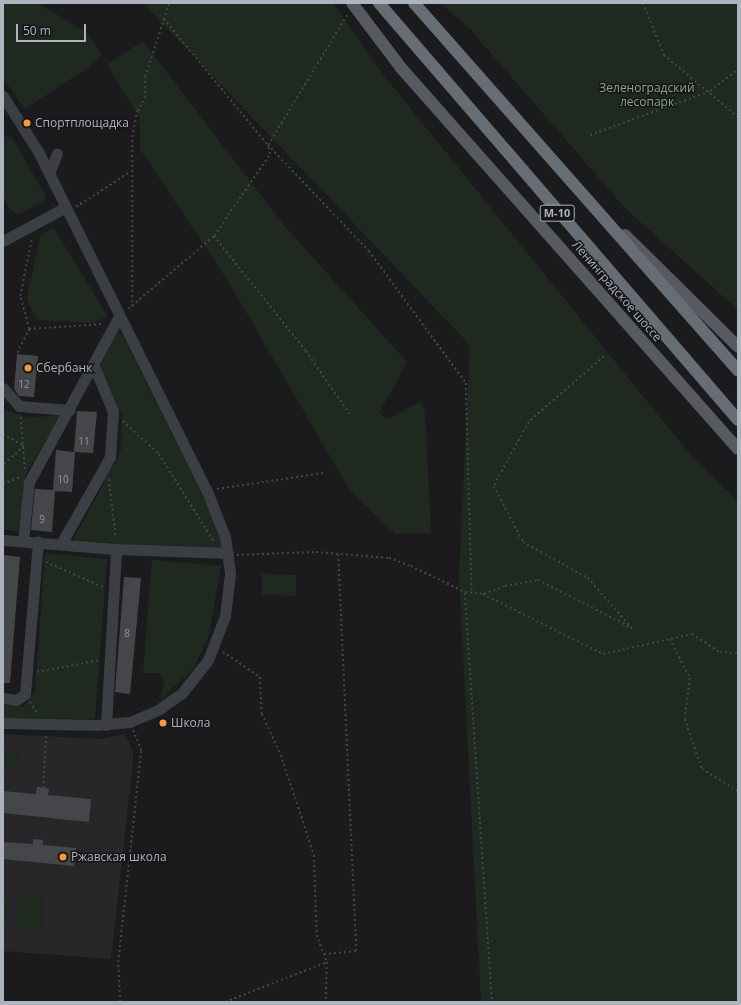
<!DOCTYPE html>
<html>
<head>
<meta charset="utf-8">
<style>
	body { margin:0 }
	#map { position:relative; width:741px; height:1005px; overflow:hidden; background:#1b1b1d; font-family:"Open Sans",sans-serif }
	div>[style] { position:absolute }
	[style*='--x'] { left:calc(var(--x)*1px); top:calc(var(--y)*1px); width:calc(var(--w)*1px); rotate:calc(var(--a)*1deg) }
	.built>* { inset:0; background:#27272a }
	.green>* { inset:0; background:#202920 }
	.building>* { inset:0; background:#45464a }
	.path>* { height:1.5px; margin-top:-0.75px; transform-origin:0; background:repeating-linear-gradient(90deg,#414549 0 2px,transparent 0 5px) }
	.minor>* { height:11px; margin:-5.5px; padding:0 5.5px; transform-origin:5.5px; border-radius:5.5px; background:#3b3e42 }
	.major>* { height:12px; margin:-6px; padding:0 6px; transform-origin:6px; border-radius:6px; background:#575b61 }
	.highway>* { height:12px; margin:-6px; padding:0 6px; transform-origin:6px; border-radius:6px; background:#676d74 }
	.dots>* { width:11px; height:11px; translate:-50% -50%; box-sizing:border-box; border:2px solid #161618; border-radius:50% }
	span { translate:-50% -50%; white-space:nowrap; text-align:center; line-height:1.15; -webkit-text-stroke:3px #161618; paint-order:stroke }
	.number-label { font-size:10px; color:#9398a0 }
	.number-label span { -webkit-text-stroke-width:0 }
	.shield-label span { padding:1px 3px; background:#161618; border:1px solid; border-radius:3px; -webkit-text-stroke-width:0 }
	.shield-label { font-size:11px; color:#adb4bd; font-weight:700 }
	.park-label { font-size:12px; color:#87a884 }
	.poi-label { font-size:12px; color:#adb4bd }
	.left { translate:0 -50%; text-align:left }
	.street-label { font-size:12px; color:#adb4bd }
	.frame { position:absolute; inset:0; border:4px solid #adb4bd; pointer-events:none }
	.scale { position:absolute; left:16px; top:24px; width:70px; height:18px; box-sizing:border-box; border:2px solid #adb4bd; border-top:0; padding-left:5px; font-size:12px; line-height:14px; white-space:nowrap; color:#adb4bd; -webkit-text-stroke:3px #161618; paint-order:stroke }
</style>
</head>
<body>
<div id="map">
	<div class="built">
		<i style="clip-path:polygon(3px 734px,100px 739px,125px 734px,133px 752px,133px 763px,111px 959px,3px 951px)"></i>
	</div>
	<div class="green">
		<i style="clip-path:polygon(3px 3px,38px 3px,86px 32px,102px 54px,89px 67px,25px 109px,3px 78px)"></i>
		<i style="clip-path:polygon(143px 3px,333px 3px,385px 77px,689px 453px,738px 501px,738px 1002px,481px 1002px,459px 575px,470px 345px)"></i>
		<i style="clip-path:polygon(441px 3px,738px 3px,738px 310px,625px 208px,469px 28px)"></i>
		<i style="clip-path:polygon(143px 41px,282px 223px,407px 362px,379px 413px,388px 419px,421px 401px,425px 413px,431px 533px,395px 534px,349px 489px,228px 281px,140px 149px,140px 118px,107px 65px)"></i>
		<i style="clip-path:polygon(7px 136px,13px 139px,45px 195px,45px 200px,18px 215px,10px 209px,3px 196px,3px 138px)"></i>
		<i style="clip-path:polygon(54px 228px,108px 317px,91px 323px,37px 320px,27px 299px,40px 236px)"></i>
		<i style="clip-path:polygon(117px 331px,122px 334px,211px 512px,220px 539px,221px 549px,217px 552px,73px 540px,105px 481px,101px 478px,110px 463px,115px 465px,121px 450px,122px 411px,114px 408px,100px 366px)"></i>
		<i style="clip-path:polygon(3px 409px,28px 418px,61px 415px,25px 475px,19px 531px,3px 530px)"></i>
		<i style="clip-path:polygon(45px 553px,107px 559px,95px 719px,3px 718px,3px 705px,24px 707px,35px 691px)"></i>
		<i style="clip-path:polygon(152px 560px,221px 566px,209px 634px,194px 668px,160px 700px,164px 684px,160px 673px,143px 673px)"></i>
		<i style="clip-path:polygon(262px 574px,296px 575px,296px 596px,262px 595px)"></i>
		<i style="clip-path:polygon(3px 749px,21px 753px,21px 763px,3px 772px)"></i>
		<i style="clip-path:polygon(3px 891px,11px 911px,3px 930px)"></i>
		<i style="clip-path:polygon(19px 894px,44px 896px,42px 930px,16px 928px)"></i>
	</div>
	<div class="building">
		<i style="clip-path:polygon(17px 354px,38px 356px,34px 397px,19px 396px,14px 389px)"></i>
		<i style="clip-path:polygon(77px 411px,97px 412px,93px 453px,75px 452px,72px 492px,55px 491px,52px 532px,31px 530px,35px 489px,53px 490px,56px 450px,74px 452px)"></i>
		<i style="clip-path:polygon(3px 555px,20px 557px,10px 683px,3px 683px)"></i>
		<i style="clip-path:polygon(124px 577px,141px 578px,130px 694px,115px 692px)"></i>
		<i style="clip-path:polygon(37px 787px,49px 788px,48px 795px,91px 799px,89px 822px,3px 813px,3px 791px,36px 794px)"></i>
		<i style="clip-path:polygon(33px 839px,43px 840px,43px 845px,76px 848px,74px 866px,3px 859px,3px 842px,33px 844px)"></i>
	</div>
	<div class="path">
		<i style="--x:643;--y:3;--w:56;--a:68"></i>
		<i style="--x:664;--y:55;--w:97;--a:40"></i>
		<i style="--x:164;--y:19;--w:163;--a:50.5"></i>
		<i style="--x:268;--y:145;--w:146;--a:46.4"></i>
		<i style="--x:369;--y:251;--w:164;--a:53.7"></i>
		<i style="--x:466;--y:383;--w:211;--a:88.4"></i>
		<i style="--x:590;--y:135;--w:128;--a:-20.1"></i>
		<i style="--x:710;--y:91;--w:36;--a:-38"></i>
		<i style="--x:76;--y:207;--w:64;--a:-32.9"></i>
		<i style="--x:214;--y:236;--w:147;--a:51.3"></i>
		<i style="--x:306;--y:351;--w:79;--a:55.3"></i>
		<i style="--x:132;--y:307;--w:170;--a:-90"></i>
		<i style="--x:132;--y:137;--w:26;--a:-79"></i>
		<i style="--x:137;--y:111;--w:15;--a:-58"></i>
		<i style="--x:145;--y:98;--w:21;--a:-90"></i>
		<i style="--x:145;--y:77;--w:78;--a:-72"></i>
		<i style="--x:128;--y:309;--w:113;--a:-40.3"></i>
		<i style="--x:214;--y:236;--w:99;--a:-55.7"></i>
		<i style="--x:270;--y:154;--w:9;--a:-103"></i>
		<i style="--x:268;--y:145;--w:152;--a:-58.7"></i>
		<i style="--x:29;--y:329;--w:74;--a:-3.9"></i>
		<i style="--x:17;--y:353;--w:27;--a:-63"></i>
		<i style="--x:29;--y:329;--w:34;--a:-105"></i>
		<i style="--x:20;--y:296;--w:60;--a:-78.5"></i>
		<i style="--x:604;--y:357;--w:99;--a:139.1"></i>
		<i style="--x:529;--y:422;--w:73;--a:118.7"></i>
		<i style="--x:494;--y:486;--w:63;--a:62.6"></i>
		<i style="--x:523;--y:542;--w:74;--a:29"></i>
		<i style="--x:588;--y:578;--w:67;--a:48.7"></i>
		<i style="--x:21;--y:417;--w:52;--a:85.6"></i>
		<i style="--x:123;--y:421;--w:49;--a:42.5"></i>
		<i style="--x:159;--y:454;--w:104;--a:58"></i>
		<i style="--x:3;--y:434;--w:24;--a:30"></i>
		<i style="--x:24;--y:446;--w:29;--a:136"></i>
		<i style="--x:109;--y:479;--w:60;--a:83.3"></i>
		<i style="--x:3;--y:484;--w:18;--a:-22"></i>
		<i style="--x:217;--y:489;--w:107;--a:-8.6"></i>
		<i style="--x:237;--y:555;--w:79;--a:-2.2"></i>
		<i style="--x:316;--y:552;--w:73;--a:4.7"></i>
		<i style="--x:389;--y:558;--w:23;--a:20"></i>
		<i style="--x:411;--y:566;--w:60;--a:25.7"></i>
		<i style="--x:465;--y:592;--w:18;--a:6"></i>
		<i style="--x:483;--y:594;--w:134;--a:26.6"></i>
		<i style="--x:603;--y:654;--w:91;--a:-12.7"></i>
		<i style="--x:692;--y:634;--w:33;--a:33"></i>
		<i style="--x:720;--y:652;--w:18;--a:3"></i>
		<i style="--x:46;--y:562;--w:62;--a:23.7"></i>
		<i style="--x:465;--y:593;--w:410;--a:86.2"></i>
		<i style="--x:484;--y:594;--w:22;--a:-21"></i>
		<i style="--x:505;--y:586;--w:34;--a:-10"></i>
		<i style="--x:538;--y:580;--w:103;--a:27.1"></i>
		<i style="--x:670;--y:639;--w:44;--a:62.9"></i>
		<i style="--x:690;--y:678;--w:41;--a:97"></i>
		<i style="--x:685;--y:719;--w:53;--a:71.2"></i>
		<i style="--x:702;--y:769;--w:42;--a:31.4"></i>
		<i style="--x:223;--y:652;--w:45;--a:34"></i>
		<i style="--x:260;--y:677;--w:37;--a:87"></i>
		<i style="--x:262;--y:714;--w:45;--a:65.1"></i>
		<i style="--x:281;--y:755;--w:105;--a:71.7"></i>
		<i style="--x:314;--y:855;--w:80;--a:87.9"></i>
		<i style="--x:317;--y:935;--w:29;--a:70"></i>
		<i style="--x:327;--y:962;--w:40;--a:91.4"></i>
		<i style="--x:37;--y:672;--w:64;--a:-10.8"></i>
		<i style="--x:30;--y:702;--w:14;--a:56"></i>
		<i style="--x:43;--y:788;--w:54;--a:-86.8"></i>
		<i style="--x:324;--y:954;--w:32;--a:-5"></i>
		<i style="--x:356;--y:951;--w:397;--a:-92.6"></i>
		<i style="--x:120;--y:1002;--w:40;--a:-92.9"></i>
		<i style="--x:118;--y:962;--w:212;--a:-83.8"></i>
		<i style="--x:141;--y:751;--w:22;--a:-111"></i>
		<i style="--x:225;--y:1002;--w:110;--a:-21.4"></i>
	</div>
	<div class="minor">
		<i style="--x:3;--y:96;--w:67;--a:57.7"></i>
		<i style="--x:39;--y:153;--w:377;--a:63.6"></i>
		<i style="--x:207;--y:491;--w:49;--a:68.6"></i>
		<i style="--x:225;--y:537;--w:37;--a:82"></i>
		<i style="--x:230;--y:574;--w:42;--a:96.8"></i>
		<i style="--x:225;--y:616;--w:47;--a:111.1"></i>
		<i style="--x:208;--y:660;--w:42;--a:128.2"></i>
		<i style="--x:182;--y:693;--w:29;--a:145"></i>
		<i style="--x:158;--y:710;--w:30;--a:157"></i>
		<i style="--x:130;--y:722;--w:32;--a:175"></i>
		<i style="--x:98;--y:725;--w:95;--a:-178.8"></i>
		<i style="--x:49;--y:174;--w:22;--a:-69"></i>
		<i style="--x:3;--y:241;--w:69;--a:-28.4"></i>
		<i style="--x:3;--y:388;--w:24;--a:48"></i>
		<i style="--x:19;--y:406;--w:51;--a:4.5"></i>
		<i style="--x:3;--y:540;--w:113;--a:4.6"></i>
		<i style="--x:116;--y:549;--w:112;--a:2"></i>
		<i style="--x:23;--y:541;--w:59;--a:-84.2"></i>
		<i style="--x:29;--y:482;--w:189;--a:-61.5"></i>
		<i style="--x:61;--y:544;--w:100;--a:-60.6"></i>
		<i style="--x:110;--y:457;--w:45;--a:-86.2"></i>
		<i style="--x:113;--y:412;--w:50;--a:-112.4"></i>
		<i style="--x:3;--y:698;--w:13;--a:9"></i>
		<i style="--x:16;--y:700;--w:11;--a:-34"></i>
		<i style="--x:25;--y:694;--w:153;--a:-85.1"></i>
		<i style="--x:106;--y:725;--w:176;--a:-86.7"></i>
	</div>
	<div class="major">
		<i style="--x:352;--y:3;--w:83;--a:52.9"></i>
		<i style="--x:402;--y:69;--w:507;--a:48.52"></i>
		<i style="--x:625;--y:235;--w:159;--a:44.7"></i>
	</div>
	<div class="highway">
		<i style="--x:379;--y:3;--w:550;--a:49.27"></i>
		<i style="--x:414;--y:3;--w:490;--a:48.6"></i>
	</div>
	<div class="dots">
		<i style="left:27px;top:123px;background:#f89837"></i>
		<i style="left:28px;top:368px;background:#f89837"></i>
		<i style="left:163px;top:723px;background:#f89837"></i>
		<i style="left:63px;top:857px;background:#f89837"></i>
	</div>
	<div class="number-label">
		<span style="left:24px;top:385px">12</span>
		<span style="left:84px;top:442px">11</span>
		<span style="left:63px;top:480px">10</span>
		<span style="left:42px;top:520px">9</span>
		<span style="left:127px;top:634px">8</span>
	</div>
	<div class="shield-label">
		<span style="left:557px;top:213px">М-10</span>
	</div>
	<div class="park-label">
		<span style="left:647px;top:95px">Зеленоградский<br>лесопарк</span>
	</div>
	<div class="poi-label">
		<span class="left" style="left:35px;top:123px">Спортплощадка</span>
		<span class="left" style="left:36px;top:368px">Сбербанк</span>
		<span class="left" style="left:171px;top:723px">Школа</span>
		<span class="left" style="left:71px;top:857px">Ржавская школа</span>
	</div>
	<div class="street-label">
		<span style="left:617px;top:291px;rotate:49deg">Ленинградское шоссе</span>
	</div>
	<div class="frame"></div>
	<div class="scale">50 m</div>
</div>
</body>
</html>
